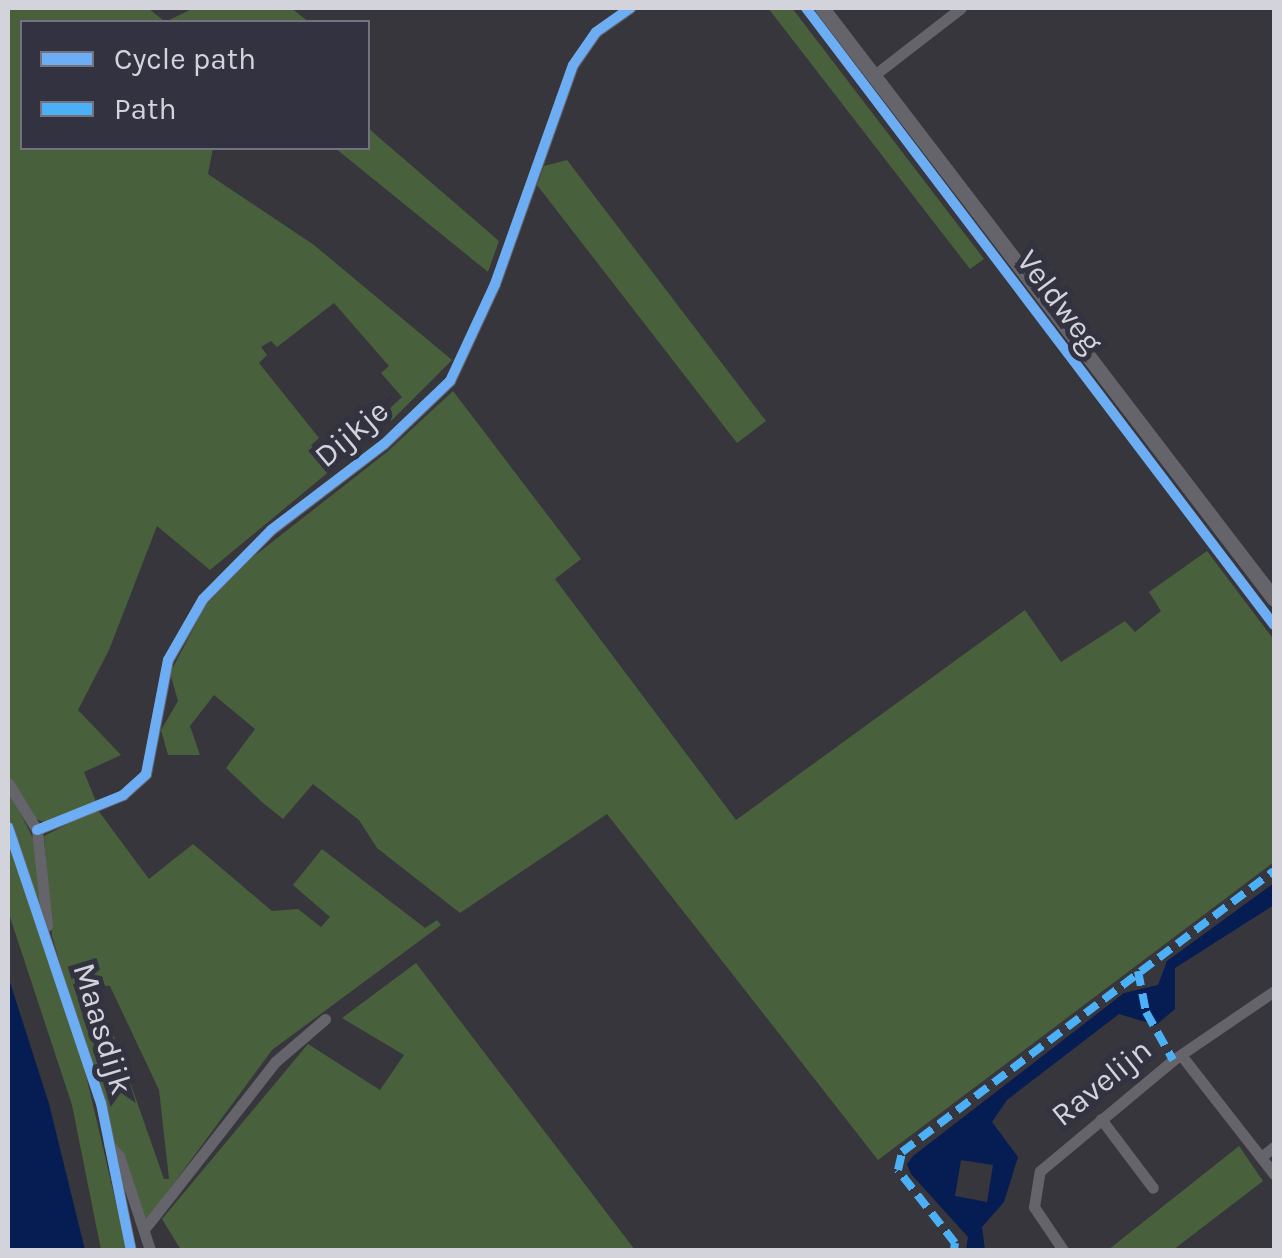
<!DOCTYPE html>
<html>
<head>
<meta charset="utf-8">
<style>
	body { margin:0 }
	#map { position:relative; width:1282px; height:1258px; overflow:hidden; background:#36363c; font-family:Karla,sans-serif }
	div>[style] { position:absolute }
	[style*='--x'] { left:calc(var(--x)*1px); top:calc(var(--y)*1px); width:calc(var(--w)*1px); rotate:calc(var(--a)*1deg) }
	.green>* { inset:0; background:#49603d }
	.water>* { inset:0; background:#051d52 }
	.minor>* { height:11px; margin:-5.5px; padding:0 5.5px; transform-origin:5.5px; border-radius:5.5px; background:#65646a }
	.tertiary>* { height:15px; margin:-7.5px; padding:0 7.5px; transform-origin:7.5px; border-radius:7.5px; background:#65646a }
	.quiet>* { height:8px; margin-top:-4px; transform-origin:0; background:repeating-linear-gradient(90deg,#4cb0f7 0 15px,transparent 0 23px) }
	.cycleway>* { height:10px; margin:-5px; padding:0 5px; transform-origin:5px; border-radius:5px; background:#6dadf4 }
	span { translate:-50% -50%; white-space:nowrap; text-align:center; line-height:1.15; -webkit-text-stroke:10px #333240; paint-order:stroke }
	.street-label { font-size:32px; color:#d3d3dc }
	.frame { position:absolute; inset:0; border:10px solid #d3d3dc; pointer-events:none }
	.legend { position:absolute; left:20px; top:20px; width:350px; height:130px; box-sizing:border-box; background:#333240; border:2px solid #73727e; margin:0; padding:12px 18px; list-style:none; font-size:30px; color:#d3d3dc }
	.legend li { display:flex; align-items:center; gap:20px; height:50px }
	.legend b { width:50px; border:2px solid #73727e }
</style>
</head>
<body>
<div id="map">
	<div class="green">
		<i style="clip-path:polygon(8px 8px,148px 8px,165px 22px,194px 8px,291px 8px,309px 22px,22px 22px,22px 148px,213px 148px,208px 174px,314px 245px,452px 360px,391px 421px,385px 413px,402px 397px,381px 373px,389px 366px,334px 303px,277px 347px,271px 341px,261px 347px,267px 355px,259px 363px,319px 438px,311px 445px,331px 470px,210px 570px,157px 526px,109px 650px,78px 710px,121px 755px,84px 772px,97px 804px,47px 823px,36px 819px,8px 777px)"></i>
		<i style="clip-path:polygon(768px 8px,792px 8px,984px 259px,970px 269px)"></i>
		<i style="clip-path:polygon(368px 128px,499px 241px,488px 272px,335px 148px,368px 148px)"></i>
		<i style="clip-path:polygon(567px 160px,766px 421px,737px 443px,537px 185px,544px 166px)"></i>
		<i style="clip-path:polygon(453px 391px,581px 559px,555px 579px,736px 820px,1025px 610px,1061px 662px,1125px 621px,1135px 632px,1161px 611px,1149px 592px,1207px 551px,1274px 640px,1274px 862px,878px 1160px,607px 814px,460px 913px,377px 848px,359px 820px,313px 784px,283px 819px,263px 803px,226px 768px,255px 729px,214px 695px,190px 726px,200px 755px,168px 755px,161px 730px,178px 701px,170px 673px,206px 605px,253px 557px,387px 452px)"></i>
		<i style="clip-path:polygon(8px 789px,35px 842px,45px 918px,8px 817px)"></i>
		<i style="clip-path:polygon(evenodd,97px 809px,149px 879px,193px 844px,272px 911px,298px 909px,321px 927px,330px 917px,293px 885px,322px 849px,425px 928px,437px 920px,441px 925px,272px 1050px,146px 1221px,112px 1141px,52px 936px,44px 836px,97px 809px,96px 985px,110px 986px,159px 1090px,169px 1179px,164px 1179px,96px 985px)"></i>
		<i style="clip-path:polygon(8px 838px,78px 1041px,127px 1250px,101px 1250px,72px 1105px,8px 911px)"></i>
		<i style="clip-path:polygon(416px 963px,635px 1250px,181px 1250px,162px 1219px,308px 1044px,380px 1090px,404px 1055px,342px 1018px)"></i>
		<i style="clip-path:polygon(1239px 1146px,1263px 1181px,1173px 1250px,1108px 1250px)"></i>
	</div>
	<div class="water">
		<i style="clip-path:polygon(evenodd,1274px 883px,1274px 905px,1175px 968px,1175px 1009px,1156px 1025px,1119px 1014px,1007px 1100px,992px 1122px,1018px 1157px,1004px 1202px,982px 1227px,985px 1250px,966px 1250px,968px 1237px,911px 1174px,907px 1164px,913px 1156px,1124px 993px,1158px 985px,1167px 961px,1274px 883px,961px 1160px,993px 1165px,987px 1202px,955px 1196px,961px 1160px)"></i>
		<i style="clip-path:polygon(8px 976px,49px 1104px,85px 1250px,8px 1250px)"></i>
	</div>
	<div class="minor">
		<i style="--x:873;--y:76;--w:111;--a:-37.7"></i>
		<i style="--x:8;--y:783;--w:55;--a:58.3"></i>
		<i style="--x:37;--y:830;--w:96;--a:84"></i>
		<i style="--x:8;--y:827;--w:291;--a:71.4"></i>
		<i style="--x:101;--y:1103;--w:150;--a:78.5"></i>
		<i style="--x:37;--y:830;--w:93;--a:-22.1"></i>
		<i style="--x:123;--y:795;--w:31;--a:-42"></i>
		<i style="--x:146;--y:774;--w:116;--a:-79.1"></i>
		<i style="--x:168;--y:660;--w:70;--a:-60.2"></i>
		<i style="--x:203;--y:599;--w:97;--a:-45.4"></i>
		<i style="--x:271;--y:530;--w:142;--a:-37.3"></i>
		<i style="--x:384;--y:444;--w:91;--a:-43.7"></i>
		<i style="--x:450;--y:381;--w:107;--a:-65.1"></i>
		<i style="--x:495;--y:284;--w:232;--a:-70.4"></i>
		<i style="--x:573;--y:65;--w:40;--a:-55.1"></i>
		<i style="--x:596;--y:32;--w:42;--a:-35.2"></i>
		<i style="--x:1181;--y:1055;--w:151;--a:52"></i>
		<i style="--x:1101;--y:1119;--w:86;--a:53"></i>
		<i style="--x:109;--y:1145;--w:15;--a:48"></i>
		<i style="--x:119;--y:1156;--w:99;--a:71.7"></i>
		<i style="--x:1261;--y:1157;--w:16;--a:-38"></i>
		<i style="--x:145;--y:1228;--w:211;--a:-51.9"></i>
		<i style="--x:275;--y:1062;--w:66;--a:-40.7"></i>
		<i style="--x:1063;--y:1250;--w:52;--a:-124"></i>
		<i style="--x:1034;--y:1207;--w:36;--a:-81"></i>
		<i style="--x:1040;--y:1171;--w:173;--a:-39.8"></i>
		<i style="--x:1173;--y:1060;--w:122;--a:-34.3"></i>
	</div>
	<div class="tertiary">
		<i style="--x:822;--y:8;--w:744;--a:52.59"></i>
	</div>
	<div class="quiet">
		<i style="--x:1138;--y:971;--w:42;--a:79"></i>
		<i style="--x:1146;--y:1012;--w:55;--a:60.6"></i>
		<i style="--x:954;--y:1250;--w:7;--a:-82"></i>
		<i style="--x:955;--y:1243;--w:93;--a:-128"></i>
		<i style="--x:898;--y:1170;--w:18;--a:-77"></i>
		<i style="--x:902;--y:1152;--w:466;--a:-37.1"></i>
	</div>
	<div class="cycleway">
		<i style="--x:806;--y:8;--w:774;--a:52.82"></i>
		<i style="--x:8;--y:827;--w:291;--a:71.4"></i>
		<i style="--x:101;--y:1103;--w:150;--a:78.5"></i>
		<i style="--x:37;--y:830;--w:93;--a:-22.1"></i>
		<i style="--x:123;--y:795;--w:31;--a:-42"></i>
		<i style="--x:146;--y:774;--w:116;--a:-79.1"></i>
		<i style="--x:168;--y:660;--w:70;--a:-60.2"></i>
		<i style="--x:203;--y:599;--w:97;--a:-45.4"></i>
		<i style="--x:271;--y:530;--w:142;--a:-37.3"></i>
		<i style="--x:384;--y:444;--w:91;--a:-43.7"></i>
		<i style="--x:450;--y:381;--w:107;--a:-65.1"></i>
		<i style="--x:495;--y:284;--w:232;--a:-70.4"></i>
		<i style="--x:573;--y:65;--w:40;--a:-55.1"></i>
		<i style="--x:596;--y:32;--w:42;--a:-35.2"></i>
	</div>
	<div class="street-label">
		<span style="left:1059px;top:302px;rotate:53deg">Veldweg</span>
		<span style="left:352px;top:434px;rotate:-40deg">Dijkje</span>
		<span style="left:102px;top:1029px;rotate:73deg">Maasdijk</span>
		<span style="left:1102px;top:1083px;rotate:-39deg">Ravelijn</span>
	</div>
	<div class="frame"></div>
	<ul class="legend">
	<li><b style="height:12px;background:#6dadf4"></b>Cycle path</li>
	<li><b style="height:12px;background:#4cb0f7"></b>Path</li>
	</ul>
</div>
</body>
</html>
